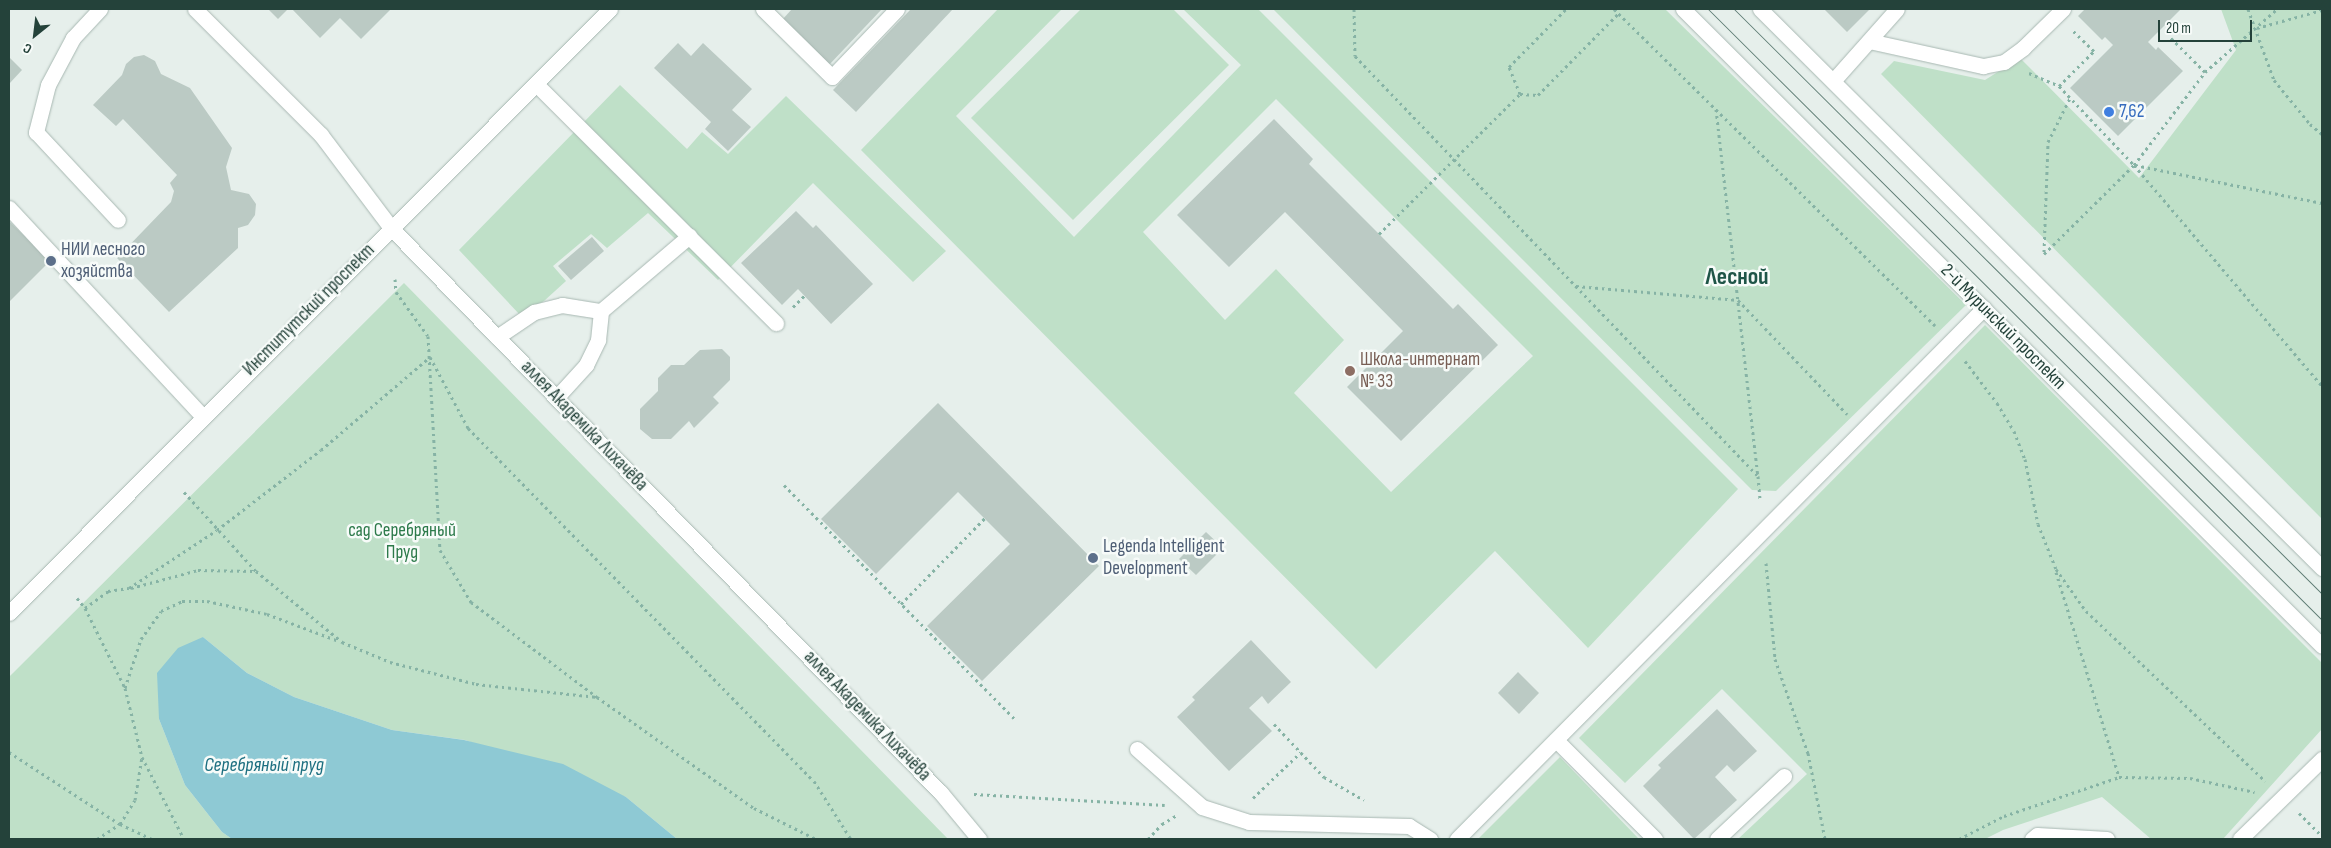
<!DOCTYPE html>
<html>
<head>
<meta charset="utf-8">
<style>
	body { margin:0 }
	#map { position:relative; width:2331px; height:848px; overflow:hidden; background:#e6efeb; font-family:"Sofia Sans Condensed",sans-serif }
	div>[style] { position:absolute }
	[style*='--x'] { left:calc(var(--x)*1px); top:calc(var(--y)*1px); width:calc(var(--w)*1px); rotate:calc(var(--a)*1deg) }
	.green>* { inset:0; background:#bfe0c8 }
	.water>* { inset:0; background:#8ec9d4 }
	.building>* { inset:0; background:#bbcac4 }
	.path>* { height:3px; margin-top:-1.5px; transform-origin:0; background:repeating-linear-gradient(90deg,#86b3a5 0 2.5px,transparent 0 6.5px) }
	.roads { filter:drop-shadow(0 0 1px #a8b8b2) drop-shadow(0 0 1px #a8b8b2) }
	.service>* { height:15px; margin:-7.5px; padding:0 7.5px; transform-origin:7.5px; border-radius:7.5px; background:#fff }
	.minor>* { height:15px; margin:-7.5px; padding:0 7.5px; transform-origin:7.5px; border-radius:7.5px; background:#fff }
	.tertiary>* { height:15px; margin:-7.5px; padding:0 7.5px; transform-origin:7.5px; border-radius:7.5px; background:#fff }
	.secondary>* { height:15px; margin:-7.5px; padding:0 7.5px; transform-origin:7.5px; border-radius:7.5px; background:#fff }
	.tram>* { height:1px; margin:-0.5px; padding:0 0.5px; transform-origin:0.5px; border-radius:0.5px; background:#5f7d75 }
	.dots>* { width:14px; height:14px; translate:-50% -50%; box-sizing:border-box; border:2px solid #f7fbf9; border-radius:50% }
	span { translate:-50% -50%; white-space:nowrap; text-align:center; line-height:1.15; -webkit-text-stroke:5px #f7fbf9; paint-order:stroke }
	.shop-label { font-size:19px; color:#366cbe }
	.left { translate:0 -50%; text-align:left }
	.service-label { font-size:19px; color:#4e5e75 }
	.street-label { font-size:19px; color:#24423a }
	.education-label { font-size:19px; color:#785e54 }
	.park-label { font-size:19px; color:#2d7a4b }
	.water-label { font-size:20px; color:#1c6f80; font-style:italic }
	.district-label { font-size:24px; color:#1f5548; font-weight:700 }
	.frame { position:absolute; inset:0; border:10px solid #24423a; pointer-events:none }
	.north { position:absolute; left:10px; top:10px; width:50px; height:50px; -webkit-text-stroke:4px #f7fbf9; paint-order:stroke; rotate:209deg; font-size:14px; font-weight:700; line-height:20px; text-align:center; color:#24423a }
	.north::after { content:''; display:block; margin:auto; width:18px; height:22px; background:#24423a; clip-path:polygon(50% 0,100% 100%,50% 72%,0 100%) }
	.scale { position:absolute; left:2158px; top:20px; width:94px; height:22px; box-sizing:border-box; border:2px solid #24423a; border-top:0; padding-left:6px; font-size:15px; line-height:18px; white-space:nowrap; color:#24423a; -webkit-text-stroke:4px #f7fbf9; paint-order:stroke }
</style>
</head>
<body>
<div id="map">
	<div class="green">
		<i style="clip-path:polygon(evenodd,998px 9px,1062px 9px,956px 116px,1074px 237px,1241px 65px,1183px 9px,1258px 9px,1738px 489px,1588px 648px,1495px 551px,1376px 669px,861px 150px,998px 9px,1276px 99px,1533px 356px,1391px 492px,1294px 393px,1344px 340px,1276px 269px,1225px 320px,1143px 232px,1276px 99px)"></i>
		<i style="clip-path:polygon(1081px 9px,1173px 9px,1229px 65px,1073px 220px,971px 118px)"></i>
		<i style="clip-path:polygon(1273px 9px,1665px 9px,1966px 305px,1776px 491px,1752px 490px)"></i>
		<i style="clip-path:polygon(2221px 9px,2322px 9px,2322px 519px,1881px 74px,1894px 61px,1985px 80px,2020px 58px,2139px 178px,2236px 50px)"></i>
		<i style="clip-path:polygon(620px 85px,687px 149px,702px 132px,728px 154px,786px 96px,946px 251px,913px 282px,813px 183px,718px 280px,648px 213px,607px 248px,591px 234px,553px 266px,566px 281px,544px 301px,520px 315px,459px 250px)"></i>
		<i style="clip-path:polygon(404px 283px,948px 839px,677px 839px,626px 797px,465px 740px,392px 730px,294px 697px,247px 673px,203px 637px,159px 719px,185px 785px,222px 832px,232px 839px,9px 839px,9px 677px)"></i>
		<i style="clip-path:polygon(1985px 325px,2322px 663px,2322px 729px,2223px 839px,2151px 839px,2102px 797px,2003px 830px,1985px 839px,1738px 839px,1807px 774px,1722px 689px,1625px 783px,1579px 738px)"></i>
		<i style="clip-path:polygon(1560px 757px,1639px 839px,1478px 839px)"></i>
	</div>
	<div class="water">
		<i style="clip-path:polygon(203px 637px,247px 673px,294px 697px,392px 730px,464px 740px,563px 764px,626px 797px,677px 839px,232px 839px,222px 832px,185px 785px,159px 719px,157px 673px,178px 648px)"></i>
	</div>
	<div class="building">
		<i style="clip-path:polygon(268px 9px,288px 9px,278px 19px)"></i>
		<i style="clip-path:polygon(292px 9px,391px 9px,361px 39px,340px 18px,320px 38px)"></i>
		<i style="clip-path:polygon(792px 9px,882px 9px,829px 65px,782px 20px)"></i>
		<i style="clip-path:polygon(911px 9px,953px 9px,856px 112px,833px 90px)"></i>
		<i style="clip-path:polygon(1824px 9px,1870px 9px,1847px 32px)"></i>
		<i style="clip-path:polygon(2085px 9px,2181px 9px,2148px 42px,2156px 50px,2158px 47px,2183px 71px,2118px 136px,2070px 88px,2113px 45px,2105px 37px,2102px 40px,2078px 16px)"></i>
		<i style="clip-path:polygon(678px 43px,691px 56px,703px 43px,752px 89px,732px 110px,751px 127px,728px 151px,705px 129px,711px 122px,654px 68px)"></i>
		<i style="clip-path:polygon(144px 55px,155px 61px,161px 74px,190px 88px,232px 148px,226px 167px,231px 190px,249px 194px,256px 204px,255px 215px,248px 225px,238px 228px,238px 248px,169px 312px,117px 258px,171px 202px,174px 191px,170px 183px,177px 175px,123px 119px,116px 126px,93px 105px,122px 75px,126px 64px,134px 57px)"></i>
		<i style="clip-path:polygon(9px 57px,22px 70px,9px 84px)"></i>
		<i style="clip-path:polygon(1274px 119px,1313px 159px,1309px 164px,1379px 234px,1453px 309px,1458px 304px,1498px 345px,1401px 441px,1347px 387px,1403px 331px,1285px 212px,1229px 267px,1177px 215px)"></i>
		<i style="clip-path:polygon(796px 211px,813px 228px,816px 225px,873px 284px,831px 324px,798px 289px,782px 305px,741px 263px)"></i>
		<i style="clip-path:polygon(9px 221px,50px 261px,9px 302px)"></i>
		<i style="clip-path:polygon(592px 237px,604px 251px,571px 280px,558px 266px)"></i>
		<i style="clip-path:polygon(722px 349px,730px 357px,730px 380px,713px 397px,719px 403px,694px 428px,689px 421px,671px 439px,652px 439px,640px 429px,640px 409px,658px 391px,658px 378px,671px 365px,684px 365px,700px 350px)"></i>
		<i style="clip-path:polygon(938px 403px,1099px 566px,982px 681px,927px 626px,1010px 544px,958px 492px,876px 574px,821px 519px)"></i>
		<i style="clip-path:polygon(1206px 532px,1223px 548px,1196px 575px,1179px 559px)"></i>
		<i style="clip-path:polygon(1251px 640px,1291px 682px,1268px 704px,1262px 696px,1249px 708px,1272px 731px,1229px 771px,1177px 717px,1195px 700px,1192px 697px)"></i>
		<i style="clip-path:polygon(1518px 672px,1539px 693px,1519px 714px,1498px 693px)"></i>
		<i style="clip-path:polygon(1717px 709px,1757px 751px,1734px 772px,1727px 765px,1715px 777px,1737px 800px,1694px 839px,1643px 786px,1661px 768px,1658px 765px)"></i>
	</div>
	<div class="path">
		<i style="--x:1354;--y:9;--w:47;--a:88.8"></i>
		<i style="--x:1355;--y:56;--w:582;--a:46.18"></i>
		<i style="--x:1758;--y:476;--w:23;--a:85"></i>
		<i style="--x:1614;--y:9;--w:451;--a:44.6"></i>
		<i style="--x:2248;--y:9;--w:76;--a:69.9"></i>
		<i style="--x:2274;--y:80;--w:57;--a:50.7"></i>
		<i style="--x:2310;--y:124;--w:16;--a:40"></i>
		<i style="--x:2257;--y:28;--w:67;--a:-15.5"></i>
		<i style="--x:2205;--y:72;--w:96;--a:-41.2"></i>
		<i style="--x:2029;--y:73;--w:33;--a:23"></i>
		<i style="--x:2059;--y:86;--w:49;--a:-45"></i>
		<i style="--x:2094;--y:51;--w:29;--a:-136"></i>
		<i style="--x:2059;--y:86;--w:109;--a:46.5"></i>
		<i style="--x:2134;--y:165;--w:290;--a:49.6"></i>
		<i style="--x:1520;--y:94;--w:18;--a:3"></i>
		<i style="--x:1538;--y:95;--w:115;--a:-45.4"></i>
		<i style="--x:1520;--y:94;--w:29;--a:-112"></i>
		<i style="--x:1509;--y:67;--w:81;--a:-45.5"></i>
		<i style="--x:1716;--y:109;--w:369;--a:83.5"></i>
		<i style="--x:2135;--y:165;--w:191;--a:11.5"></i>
		<i style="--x:1379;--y:234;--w:199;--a:-44.8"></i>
		<i style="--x:2044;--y:252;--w:110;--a:-87.9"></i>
		<i style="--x:2048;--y:142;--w:49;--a:-63.4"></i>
		<i style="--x:2044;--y:254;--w:127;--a:-44.7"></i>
		<i style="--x:2134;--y:165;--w:117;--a:-52.6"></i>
		<i style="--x:2205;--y:72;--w:52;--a:-135"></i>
		<i style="--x:395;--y:279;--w:13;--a:86"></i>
		<i style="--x:396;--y:292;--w:54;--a:54"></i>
		<i style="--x:428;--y:336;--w:214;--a:86.8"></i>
		<i style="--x:440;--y:550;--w:61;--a:59.2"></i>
		<i style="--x:471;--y:602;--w:158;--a:37"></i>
		<i style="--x:597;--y:697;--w:192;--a:35.3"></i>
		<i style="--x:754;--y:808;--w:69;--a:26.6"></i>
		<i style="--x:1576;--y:286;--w:163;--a:4.9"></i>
		<i style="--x:1738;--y:300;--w:158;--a:46.3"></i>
		<i style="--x:793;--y:307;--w:16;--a:-45"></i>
		<i style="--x:1965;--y:361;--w:53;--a:52.7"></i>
		<i style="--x:1997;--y:403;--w:33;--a:59"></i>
		<i style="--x:2014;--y:431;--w:30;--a:69"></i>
		<i style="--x:2025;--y:459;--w:66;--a:78.7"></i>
		<i style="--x:2038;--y:524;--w:48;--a:68.2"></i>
		<i style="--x:2056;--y:569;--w:52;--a:54.5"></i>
		<i style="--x:2086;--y:611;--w:247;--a:43.5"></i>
		<i style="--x:784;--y:485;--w:329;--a:45.4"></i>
		<i style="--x:184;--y:492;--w:107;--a:47.7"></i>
		<i style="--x:256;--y:571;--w:112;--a:39.5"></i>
		<i style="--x:342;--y:642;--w:52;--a:22.6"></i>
		<i style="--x:390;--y:662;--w:89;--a:14.3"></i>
		<i style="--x:476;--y:684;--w:122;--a:6.1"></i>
		<i style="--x:1766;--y:563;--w:96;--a:84.6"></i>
		<i style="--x:1775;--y:659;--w:100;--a:70.7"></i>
		<i style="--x:1808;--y:753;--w:88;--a:78.8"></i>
		<i style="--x:2056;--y:572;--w:214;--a:72.9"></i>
		<i style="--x:131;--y:588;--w:69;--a:-15"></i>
		<i style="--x:198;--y:570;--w:57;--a:1"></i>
		<i style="--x:77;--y:598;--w:13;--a:51"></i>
		<i style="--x:85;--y:608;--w:89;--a:63.4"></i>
		<i style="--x:125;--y:688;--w:71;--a:76.2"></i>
		<i style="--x:142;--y:757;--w:92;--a:62.9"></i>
		<i style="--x:901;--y:604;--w:120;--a:-45.7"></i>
		<i style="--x:85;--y:608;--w:29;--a:-36"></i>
		<i style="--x:108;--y:591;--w:21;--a:-8"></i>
		<i style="--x:129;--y:588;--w:105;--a:-33.4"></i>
		<i style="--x:217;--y:530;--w:131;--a:-37.6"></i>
		<i style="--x:321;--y:450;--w:143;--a:-40.5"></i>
		<i style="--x:430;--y:357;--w:81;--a:61.8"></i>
		<i style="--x:468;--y:428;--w:494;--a:45.6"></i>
		<i style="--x:814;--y:781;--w:69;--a:57.5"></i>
		<i style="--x:125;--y:688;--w:52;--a:-71.9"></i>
		<i style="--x:141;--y:639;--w:34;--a:-54"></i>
		<i style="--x:161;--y:611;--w:23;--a:-25"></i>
		<i style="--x:182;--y:601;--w:25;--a:0"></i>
		<i style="--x:207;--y:601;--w:61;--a:12.2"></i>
		<i style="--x:267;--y:614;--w:77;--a:20.6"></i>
		<i style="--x:1274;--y:724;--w:73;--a:46.7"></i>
		<i style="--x:1324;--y:777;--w:46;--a:29.9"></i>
		<i style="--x:9;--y:752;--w:132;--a:33"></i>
		<i style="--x:120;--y:824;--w:35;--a:25"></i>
		<i style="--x:974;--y:794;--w:191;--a:3.3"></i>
		<i style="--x:1253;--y:798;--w:66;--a:-43.8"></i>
		<i style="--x:2299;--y:813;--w:33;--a:45"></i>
		<i style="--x:97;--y:839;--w:27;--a:-33"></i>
		<i style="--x:120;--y:824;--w:28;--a:-58"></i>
		<i style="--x:135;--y:800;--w:44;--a:-80.8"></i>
		<i style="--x:1148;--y:839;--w:21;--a:-47"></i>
		<i style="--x:1162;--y:824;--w:17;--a:-31"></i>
		<i style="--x:1959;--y:839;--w:51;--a:-27.1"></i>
		<i style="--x:2004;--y:816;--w:121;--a:-18.7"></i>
		<i style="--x:2119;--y:777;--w:71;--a:0.8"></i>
		<i style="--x:2190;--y:778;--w:66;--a:12.2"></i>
	</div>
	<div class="roads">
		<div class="service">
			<i style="--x:100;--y:9;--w:40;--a:133"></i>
			<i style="--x:73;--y:38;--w:53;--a:118"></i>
			<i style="--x:48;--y:85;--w:49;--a:104.3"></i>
			<i style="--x:36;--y:132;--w:120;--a:47"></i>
			<i style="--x:763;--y:9;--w:97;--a:44.6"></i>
			<i style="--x:832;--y:77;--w:94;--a:-46.3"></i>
			<i style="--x:1869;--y:41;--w:117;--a:12.4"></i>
			<i style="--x:1983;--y:66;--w:21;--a:-11"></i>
			<i style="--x:2004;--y:62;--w:24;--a:-36"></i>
			<i style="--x:2023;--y:48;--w:56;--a:-44.3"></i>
			<i style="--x:1833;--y:81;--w:96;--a:-48.4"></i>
			<i style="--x:536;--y:84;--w:339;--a:44.9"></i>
			<i style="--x:9;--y:208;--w:285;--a:47.1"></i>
			<i style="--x:497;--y:337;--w:45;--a:-34"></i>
			<i style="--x:534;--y:312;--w:29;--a:-14"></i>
			<i style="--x:562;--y:305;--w:39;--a:9"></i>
			<i style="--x:556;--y:398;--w:45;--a:-47.7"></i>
			<i style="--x:586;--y:365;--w:28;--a:-64"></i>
			<i style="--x:598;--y:340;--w:29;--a:-84"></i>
			<i style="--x:601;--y:311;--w:116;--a:-40.4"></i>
			<i style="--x:1556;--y:740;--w:140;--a:45"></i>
			<i style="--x:1137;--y:749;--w:87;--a:41.7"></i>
			<i style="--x:1202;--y:807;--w:49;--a:17.7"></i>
			<i style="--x:1249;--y:822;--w:160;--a:1.4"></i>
			<i style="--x:1409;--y:826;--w:25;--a:32"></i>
			<i style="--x:1457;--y:839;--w:748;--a:-45.22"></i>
			<i style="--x:1717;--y:839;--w:92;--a:-43.2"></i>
			<i style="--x:2032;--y:839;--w:6;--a:-39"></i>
			<i style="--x:2037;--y:835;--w:70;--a:3.3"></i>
			<i style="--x:2240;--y:839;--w:115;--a:-44.3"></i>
		</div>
		<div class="minor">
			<i style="--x:195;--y:9;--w:178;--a:45"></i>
			<i style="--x:321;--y:135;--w:116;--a:53"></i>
			<i style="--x:391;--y:228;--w:788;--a:45.77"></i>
			<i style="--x:941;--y:793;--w:60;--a:50.4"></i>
		</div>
		<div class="tertiary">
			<i style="--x:9;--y:613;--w:852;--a:-45.14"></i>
		</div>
		<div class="secondary">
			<i style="--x:1683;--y:9;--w:902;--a:44.91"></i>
			<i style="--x:1760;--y:9;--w:793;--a:44.85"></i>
		</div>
	</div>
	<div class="tram">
		<i style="--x:1708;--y:9;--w:866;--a:44.86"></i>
		<i style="--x:1734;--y:9;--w:829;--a:44.85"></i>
	</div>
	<div class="dots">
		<i style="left:2109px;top:112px;background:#3f7fe0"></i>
		<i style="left:51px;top:261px;background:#5c6f8a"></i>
		<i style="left:1350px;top:371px;background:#8d6e63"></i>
		<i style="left:1093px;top:558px;background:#5c6f8a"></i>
	</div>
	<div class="shop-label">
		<span class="left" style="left:2119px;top:112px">7,62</span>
	</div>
	<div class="service-label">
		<span class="left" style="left:61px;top:261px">НИИ лесного<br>хозяйства</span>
		<span class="left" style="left:1103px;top:558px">Legenda Intelligent<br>Development</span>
	</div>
	<div class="street-label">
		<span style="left:309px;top:310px;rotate:-45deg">Институтский проспект</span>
		<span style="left:2003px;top:327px;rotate:45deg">2-й Муринский проспект</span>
		<span style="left:584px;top:426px;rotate:46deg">аллея Академика Лихачёва</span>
		<span style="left:867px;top:716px;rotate:46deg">аллея Академика Лихачёва</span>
	</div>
	<div class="education-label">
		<span class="left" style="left:1360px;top:371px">Школа-интернат<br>№ 33</span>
	</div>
	<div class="park-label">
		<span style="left:402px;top:542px">сад Серебряный<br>Пруд</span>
	</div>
	<div class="water-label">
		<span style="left:264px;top:765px">Серебряный пруд</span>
	</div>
	<div class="district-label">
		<span style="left:1737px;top:277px">Лесной</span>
	</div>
	<div class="frame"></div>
	<div class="north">С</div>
	<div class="scale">20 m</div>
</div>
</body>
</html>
